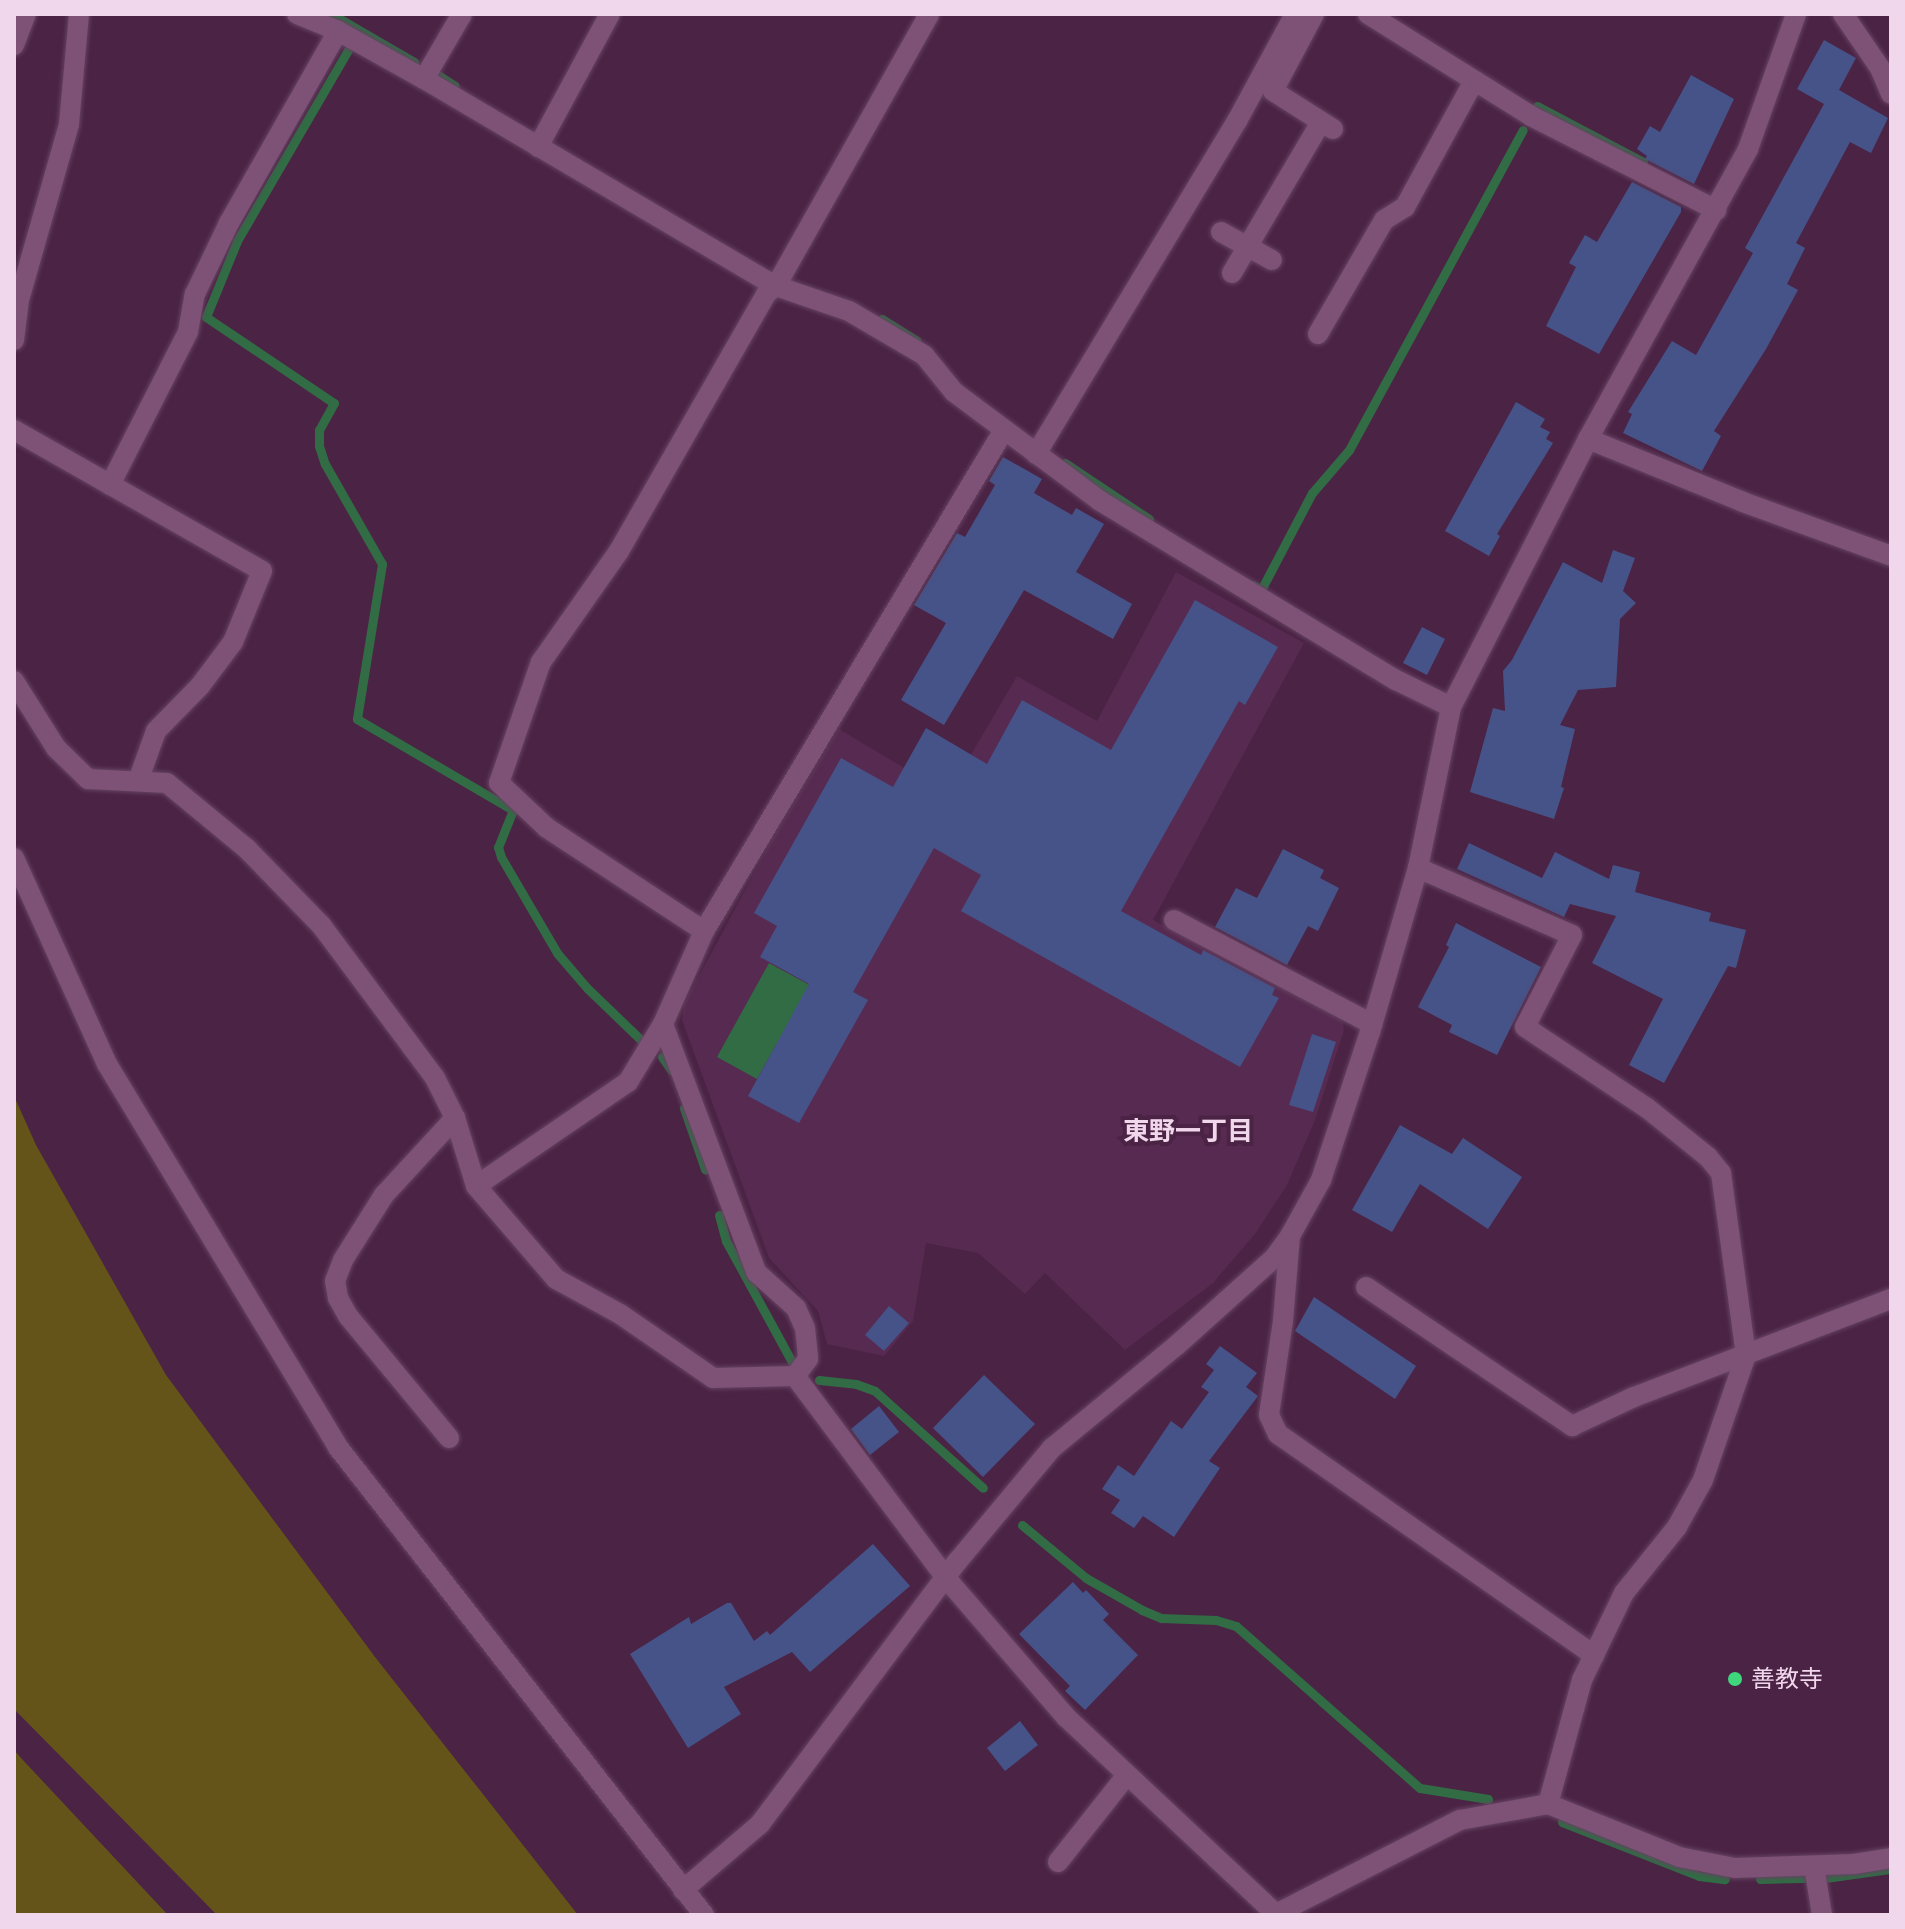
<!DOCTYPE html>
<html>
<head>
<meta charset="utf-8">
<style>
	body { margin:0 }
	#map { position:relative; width:1905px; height:1929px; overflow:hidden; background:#4b2345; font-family:"PT Sans","Noto Sans JP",sans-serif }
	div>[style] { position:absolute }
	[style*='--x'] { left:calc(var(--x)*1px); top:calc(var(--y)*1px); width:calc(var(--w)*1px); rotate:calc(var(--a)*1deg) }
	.built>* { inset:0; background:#572a51 }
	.green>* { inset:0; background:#655419 }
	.water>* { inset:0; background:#316c45 }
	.stream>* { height:9px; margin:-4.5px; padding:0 4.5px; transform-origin:4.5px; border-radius:4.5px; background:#316c45 }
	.building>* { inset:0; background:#465388 }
	.roads { filter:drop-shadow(0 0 2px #654361) drop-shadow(0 0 2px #654361) }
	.minor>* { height:20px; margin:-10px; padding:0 10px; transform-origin:10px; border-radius:10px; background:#7d5276 }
	.tertiary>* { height:20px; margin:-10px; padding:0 10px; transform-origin:10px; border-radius:10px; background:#7d5276 }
	.dots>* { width:22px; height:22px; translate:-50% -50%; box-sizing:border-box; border:4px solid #4b2345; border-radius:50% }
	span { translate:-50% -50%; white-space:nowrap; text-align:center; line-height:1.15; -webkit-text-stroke:8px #4b2345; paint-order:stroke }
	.poi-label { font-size:24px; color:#f1d7ec }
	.left { translate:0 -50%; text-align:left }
	.neighbourhood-label { font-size:26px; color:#f1d7ec; font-weight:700 }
	.frame { position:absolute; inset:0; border:16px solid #f1d7ec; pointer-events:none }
</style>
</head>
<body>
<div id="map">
	<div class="built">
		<i style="clip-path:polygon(1176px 572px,1304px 643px,1153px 920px,1342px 1020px,1344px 1030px,1315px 1120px,1287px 1185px,1255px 1234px,1213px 1283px,1125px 1350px,1045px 1273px,1025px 1294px,978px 1253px,926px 1243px,913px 1321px,884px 1356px,827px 1344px,818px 1311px,769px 1258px,682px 1020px,684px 1004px,771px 842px,839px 729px,948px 794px,1017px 676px,1097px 721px)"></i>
	</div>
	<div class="green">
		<i style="clip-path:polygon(14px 1096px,36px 1145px,166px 1375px,375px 1657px,578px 1915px,217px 1915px,14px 1709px)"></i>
		<i style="clip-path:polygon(14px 1750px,21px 1758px,168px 1915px,14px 1915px)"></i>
	</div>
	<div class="water">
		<i style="clip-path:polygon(769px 963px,828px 995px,789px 1022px,757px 1079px,717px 1057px)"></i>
	</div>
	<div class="stream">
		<i style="--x:333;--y:15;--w:94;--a:30.1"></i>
		<i style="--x:348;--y:50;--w:221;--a:120.2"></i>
		<i style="--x:237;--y:241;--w:82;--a:112.2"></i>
		<i style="--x:206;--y:317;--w:154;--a:33.9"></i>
		<i style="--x:334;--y:403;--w:31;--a:119"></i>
		<i style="--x:319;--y:430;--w:16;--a:90"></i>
		<i style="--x:319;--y:446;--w:19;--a:72"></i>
		<i style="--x:325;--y:464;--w:115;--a:60.3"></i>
		<i style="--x:382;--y:564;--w:157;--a:99.2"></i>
		<i style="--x:357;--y:719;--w:181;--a:30.3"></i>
		<i style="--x:513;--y:810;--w:40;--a:112"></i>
		<i style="--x:498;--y:847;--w:10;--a:73"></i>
		<i style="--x:501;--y:857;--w:111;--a:59.7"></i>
		<i style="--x:557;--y:953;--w:46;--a:49.4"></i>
		<i style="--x:587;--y:988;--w:76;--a:43.9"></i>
		<i style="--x:438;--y:75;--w:20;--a:33"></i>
		<i style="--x:1537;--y:106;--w:120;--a:27.8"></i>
		<i style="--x:882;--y:319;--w:41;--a:32.2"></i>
		<i style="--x:1065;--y:463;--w:101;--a:33.7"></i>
		<i style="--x:1253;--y:585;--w:9;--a:32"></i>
		<i style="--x:1261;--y:590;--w:110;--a:-62.3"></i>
		<i style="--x:1312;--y:493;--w:57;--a:-49.3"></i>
		<i style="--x:1349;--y:450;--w:364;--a:-61.5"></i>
		<i style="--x:662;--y:1057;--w:17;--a:54"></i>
		<i style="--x:684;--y:1108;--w:65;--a:71"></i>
		<i style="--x:719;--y:1215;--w:27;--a:75"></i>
		<i style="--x:726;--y:1241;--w:138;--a:61.4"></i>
		<i style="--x:819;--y:1380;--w:37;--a:6"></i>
		<i style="--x:856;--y:1384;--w:20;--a:20"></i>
		<i style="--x:875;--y:1391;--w:145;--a:41.9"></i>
		<i style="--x:1022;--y:1525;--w:83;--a:39.6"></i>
		<i style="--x:1086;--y:1578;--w:64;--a:29.7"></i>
		<i style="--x:1142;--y:1610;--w:21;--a:23"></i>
		<i style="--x:1161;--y:1618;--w:55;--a:2.1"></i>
		<i style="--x:1216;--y:1620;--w:21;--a:17"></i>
		<i style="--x:1236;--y:1626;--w:245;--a:41.4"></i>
		<i style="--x:1420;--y:1788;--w:69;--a:9.2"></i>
		<i style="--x:1562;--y:1822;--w:147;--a:21.5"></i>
		<i style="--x:1699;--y:1876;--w:26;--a:7"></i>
		<i style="--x:1825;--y:1878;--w:67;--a:-7.8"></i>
		<i style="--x:1760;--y:1879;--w:43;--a:-1.3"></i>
	</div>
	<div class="building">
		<i style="clip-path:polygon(1824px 40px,1856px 58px,1839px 90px,1888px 118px,1871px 153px,1850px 142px,1796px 243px,1805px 248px,1787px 284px,1798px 290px,1766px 349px,1714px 431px,1721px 436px,1702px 471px,1623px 433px,1632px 414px,1628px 412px,1672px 341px,1696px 355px,1753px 253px,1745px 248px,1824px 104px,1797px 89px)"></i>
		<i style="clip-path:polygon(1691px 75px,1734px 99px,1694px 184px,1645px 159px,1647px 156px,1637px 149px,1650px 126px,1660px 132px)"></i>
		<i style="clip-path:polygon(1632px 182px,1681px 207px,1681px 212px,1599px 354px,1546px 326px,1576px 267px,1569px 263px,1585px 235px,1597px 242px)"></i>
		<i style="clip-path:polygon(1516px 402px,1545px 419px,1540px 427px,1550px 432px,1546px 439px,1553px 443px,1497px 534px,1500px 536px,1489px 556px,1445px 531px)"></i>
		<i style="clip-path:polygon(1003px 457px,1042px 479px,1034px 493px,1072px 515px,1076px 508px,1104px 524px,1076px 572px,1132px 604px,1113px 639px,1024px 590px,944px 725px,901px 700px,946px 623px,914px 605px,957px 533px,965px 537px,995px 485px,989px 481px)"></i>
		<i style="clip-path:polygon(1613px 550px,1635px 558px,1623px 591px,1636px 603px,1620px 619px,1616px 687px,1578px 690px,1560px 725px,1575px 729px,1561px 787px,1564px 788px,1554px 819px,1470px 792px,1493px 708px,1505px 711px,1503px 671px,1512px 660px,1563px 562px,1602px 583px)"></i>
		<i style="clip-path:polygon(1195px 600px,1278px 647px,1245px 705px,1239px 701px,1121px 911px,1201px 955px,1203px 950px,1275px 988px,1272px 995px,1279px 998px,1240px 1067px,961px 911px,981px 875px,934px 848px,853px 992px,868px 1000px,799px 1123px,748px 1096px,809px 984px,760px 957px,777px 926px,754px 913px,841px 758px,893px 787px,926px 728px,987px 764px,1022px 700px,1111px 750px)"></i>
		<i style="clip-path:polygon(1422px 627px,1445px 639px,1427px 675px,1403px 663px)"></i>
		<i style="clip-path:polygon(1469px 843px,1542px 878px,1555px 852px,1609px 879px,1613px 865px,1640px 872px,1635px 892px,1711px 913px,1709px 921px,1746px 930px,1736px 968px,1728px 966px,1664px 1083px,1629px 1065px,1663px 999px,1592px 963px,1616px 916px,1570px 904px,1564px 917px,1457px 869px)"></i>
		<i style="clip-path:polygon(1283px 849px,1324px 870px,1320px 878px,1339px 888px,1318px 931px,1308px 926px,1287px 965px,1215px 927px,1236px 888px,1257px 898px)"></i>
		<i style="clip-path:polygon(1456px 923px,1541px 967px,1497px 1055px,1449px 1032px,1452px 1025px,1418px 1007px,1449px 947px,1446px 945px)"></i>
		<i style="clip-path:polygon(1312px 1034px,1336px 1042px,1313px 1112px,1289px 1105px)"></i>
		<i style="clip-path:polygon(1400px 1125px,1452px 1154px,1463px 1138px,1522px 1177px,1488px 1229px,1420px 1184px,1392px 1232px,1352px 1210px)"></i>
		<i style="clip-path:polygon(1314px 1297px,1416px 1366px,1395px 1399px,1295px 1331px)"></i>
		<i style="clip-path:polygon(889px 1306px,909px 1323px,884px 1351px,865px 1335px)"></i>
		<i style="clip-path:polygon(1220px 1346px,1257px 1373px,1246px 1387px,1258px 1396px,1209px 1461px,1220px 1468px,1174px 1537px,1143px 1516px,1134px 1528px,1111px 1513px,1120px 1500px,1102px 1489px,1118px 1465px,1134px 1476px,1171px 1421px,1182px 1429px,1209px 1392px,1201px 1387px,1214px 1370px,1206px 1364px)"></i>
		<i style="clip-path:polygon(984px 1375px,1035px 1424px,983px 1477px,933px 1428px)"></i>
		<i style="clip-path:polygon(879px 1406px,899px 1432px,870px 1455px,851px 1429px)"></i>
		<i style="clip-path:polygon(873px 1544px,910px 1586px,810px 1672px,792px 1652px,724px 1687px,741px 1714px,688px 1748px,630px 1654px,689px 1617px,691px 1624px,727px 1603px,731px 1603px,754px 1641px,767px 1631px,770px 1635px)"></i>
		<i style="clip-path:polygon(1073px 1582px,1083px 1593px,1086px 1590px,1109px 1614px,1103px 1620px,1138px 1655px,1085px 1710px,1065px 1691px,1070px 1686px,1019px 1634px)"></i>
		<i style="clip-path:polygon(1020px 1721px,1038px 1745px,1005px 1771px,987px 1748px)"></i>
	</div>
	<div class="roads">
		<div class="minor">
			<i style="--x:297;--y:14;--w:44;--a:22.5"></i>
			<i style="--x:338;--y:31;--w:98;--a:29.2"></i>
			<i style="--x:424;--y:79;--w:408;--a:30.5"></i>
			<i style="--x:776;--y:286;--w:77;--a:18.9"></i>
			<i style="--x:849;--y:311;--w:87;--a:30.4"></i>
			<i style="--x:924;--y:355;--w:48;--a:51"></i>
			<i style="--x:954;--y:392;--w:182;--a:36.7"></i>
			<i style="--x:1100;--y:501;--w:346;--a:31.2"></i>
			<i style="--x:1396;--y:680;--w:61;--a:26.1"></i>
			<i style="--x:1314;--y:14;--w:87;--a:118"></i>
			<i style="--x:1273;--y:91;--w:71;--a:32.3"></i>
			<i style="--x:1368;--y:14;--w:192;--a:32"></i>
			<i style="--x:1531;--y:116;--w:208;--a:26.9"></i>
			<i style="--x:1843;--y:14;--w:65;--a:55.6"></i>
			<i style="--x:1880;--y:68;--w:28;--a:67"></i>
			<i style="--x:424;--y:79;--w:75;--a:-59.7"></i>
			<i style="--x:538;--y:147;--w:151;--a:-61.6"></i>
			<i style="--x:1221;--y:232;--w:58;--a:28.8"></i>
			<i style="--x:1232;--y:273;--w:175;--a:-59.5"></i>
			<i style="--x:1318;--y:334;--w:132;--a:-59.9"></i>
			<i style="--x:1384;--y:220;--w:25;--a:-32"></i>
			<i style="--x:1405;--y:207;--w:144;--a:-61.3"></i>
			<i style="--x:14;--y:340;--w:40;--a:-82.9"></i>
			<i style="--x:19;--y:300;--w:183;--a:-74.1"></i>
			<i style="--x:69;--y:124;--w:110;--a:-84.8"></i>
			<i style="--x:14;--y:430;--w:285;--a:29.6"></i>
			<i style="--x:262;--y:571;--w:77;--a:112.2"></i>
			<i style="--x:233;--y:642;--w:55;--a:126.9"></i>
			<i style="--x:200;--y:686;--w:63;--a:134.4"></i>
			<i style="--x:156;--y:731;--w:53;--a:109.8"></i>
			<i style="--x:1588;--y:439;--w:167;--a:22.1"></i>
			<i style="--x:1743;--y:502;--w:158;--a:20"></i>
			<i style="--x:1036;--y:454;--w:389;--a:-58.9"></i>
			<i style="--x:1237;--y:121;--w:122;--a:-61.5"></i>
			<i style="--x:110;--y:485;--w:172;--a:-63"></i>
			<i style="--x:188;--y:332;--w:39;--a:-80"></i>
			<i style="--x:195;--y:294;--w:79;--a:-64.4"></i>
			<i style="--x:229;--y:223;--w:221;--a:-60.4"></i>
			<i style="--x:14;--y:681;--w:79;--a:57.9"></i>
			<i style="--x:56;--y:748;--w:45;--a:44.1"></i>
			<i style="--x:88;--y:779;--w:79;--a:2.9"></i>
			<i style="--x:167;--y:783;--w:104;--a:39.5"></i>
			<i style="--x:247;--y:849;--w:106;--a:45.8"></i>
			<i style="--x:321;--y:925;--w:191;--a:53.3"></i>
			<i style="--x:435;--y:1078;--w:45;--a:63.4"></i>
			<i style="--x:455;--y:1118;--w:71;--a:72.8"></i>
			<i style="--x:476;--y:1186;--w:123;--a:49.3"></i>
			<i style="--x:556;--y:1279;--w:73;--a:28.7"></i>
			<i style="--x:620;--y:1314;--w:113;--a:34.5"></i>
			<i style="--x:713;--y:1378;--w:82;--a:-1.4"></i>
			<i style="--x:795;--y:1376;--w:252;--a:53.2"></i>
			<i style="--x:946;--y:1578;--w:184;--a:49.2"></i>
			<i style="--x:1066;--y:1717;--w:288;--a:43.2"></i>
			<i style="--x:1418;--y:868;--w:168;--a:23.5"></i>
			<i style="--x:1572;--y:935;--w:103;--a:117.1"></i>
			<i style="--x:1525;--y:1027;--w:146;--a:33.6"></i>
			<i style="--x:1647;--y:1108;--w:78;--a:38.8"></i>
			<i style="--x:1708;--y:1157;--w:21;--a:51"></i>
			<i style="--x:1721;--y:1173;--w:184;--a:82.2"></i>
			<i style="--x:1746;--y:1355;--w:132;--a:109"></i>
			<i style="--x:1703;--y:1480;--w:54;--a:119"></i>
			<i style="--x:1677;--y:1527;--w:85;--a:128.8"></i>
			<i style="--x:1624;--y:1593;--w:97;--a:115.8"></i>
			<i style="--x:1582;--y:1680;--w:129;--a:105.3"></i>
			<i style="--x:1174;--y:920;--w:224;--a:27.7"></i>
			<i style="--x:704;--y:931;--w:188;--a:-146.7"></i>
			<i style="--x:547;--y:828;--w:66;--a:-136.8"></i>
			<i style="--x:499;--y:783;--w:128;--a:-70.9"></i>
			<i style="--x:541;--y:662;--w:136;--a:-54.9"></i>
			<i style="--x:619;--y:551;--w:296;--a:-60.2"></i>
			<i style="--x:766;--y:294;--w:13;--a:-39"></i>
			<i style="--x:776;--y:286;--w:312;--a:-60.6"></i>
			<i style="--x:663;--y:1024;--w:265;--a:69.4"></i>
			<i style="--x:756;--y:1272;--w:54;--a:42"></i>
			<i style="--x:796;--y:1308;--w:22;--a:66"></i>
			<i style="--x:805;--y:1328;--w:31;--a:84"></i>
			<i style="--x:808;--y:1359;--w:21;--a:127"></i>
			<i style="--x:476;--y:1186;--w:184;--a:-34.4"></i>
			<i style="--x:628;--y:1082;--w:68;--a:-58.9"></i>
			<i style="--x:663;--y:1024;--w:102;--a:-66.2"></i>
			<i style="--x:704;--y:931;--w:584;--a:-59.09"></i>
			<i style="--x:1290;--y:1236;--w:85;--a:94.7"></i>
			<i style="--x:1283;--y:1321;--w:95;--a:98.5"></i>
			<i style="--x:1269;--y:1415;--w:21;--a:65"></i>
			<i style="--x:1278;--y:1434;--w:386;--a:35"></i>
			<i style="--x:1366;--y:1287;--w:249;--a:34"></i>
			<i style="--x:1572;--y:1426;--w:68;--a:-25.1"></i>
			<i style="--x:1634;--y:1397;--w:275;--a:-20.9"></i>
			<i style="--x:449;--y:1438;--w:158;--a:-129.6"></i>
			<i style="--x:348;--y:1316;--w:21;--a:-119"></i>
			<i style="--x:338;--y:1298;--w:17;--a:-100"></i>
			<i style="--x:335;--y:1281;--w:22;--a:-69"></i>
			<i style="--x:343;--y:1260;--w:77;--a:-57.8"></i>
			<i style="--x:384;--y:1195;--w:105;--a:-47.3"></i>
			<i style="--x:1058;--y:1862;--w:111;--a:-51.6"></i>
			<i style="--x:1814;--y:1866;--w:50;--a:80.7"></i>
			<i style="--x:1274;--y:1915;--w:209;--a:-27.1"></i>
			<i style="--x:1460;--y:1820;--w:89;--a:-10.3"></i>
			<i style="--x:1548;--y:1804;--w:141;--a:22"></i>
			<i style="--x:1679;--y:1857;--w:57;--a:11.1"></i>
			<i style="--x:1735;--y:1868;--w:119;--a:-1.9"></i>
			<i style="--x:1854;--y:1864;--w:37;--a:-9"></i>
		</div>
		<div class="tertiary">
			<i style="--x:14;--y:45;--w:33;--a:-69"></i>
			<i style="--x:14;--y:858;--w:226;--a:65.7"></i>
			<i style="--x:107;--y:1064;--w:446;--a:58.9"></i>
			<i style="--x:337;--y:1446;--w:596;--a:51.96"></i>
			<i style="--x:683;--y:1890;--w:101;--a:-40.6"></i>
			<i style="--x:760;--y:1824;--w:328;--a:-53.1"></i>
			<i style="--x:957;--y:1562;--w:148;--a:-50.2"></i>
			<i style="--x:1052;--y:1448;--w:162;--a:-39.5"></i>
			<i style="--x:1177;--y:1345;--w:132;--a:-41.9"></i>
			<i style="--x:1275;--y:1257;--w:26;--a:-54"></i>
			<i style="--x:1290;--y:1236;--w:64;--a:-61"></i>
			<i style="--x:1321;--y:1180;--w:156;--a:-71.7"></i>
			<i style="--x:1370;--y:1032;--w:171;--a:-73.7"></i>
			<i style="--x:1418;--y:868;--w:164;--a:-78.4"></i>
			<i style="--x:1451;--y:707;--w:301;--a:-62.9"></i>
			<i style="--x:1588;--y:439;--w:331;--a:-61.1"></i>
			<i style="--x:1748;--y:149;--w:143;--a:-70.4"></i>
		</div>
	</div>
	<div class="dots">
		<i style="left:1735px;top:1679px;background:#40d77c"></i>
	</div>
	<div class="poi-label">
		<span class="left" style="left:1751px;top:1679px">善教寺</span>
	</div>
	<div class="neighbourhood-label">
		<span style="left:1188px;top:1131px">東野一丁目</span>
	</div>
	<div class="frame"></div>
</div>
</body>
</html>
